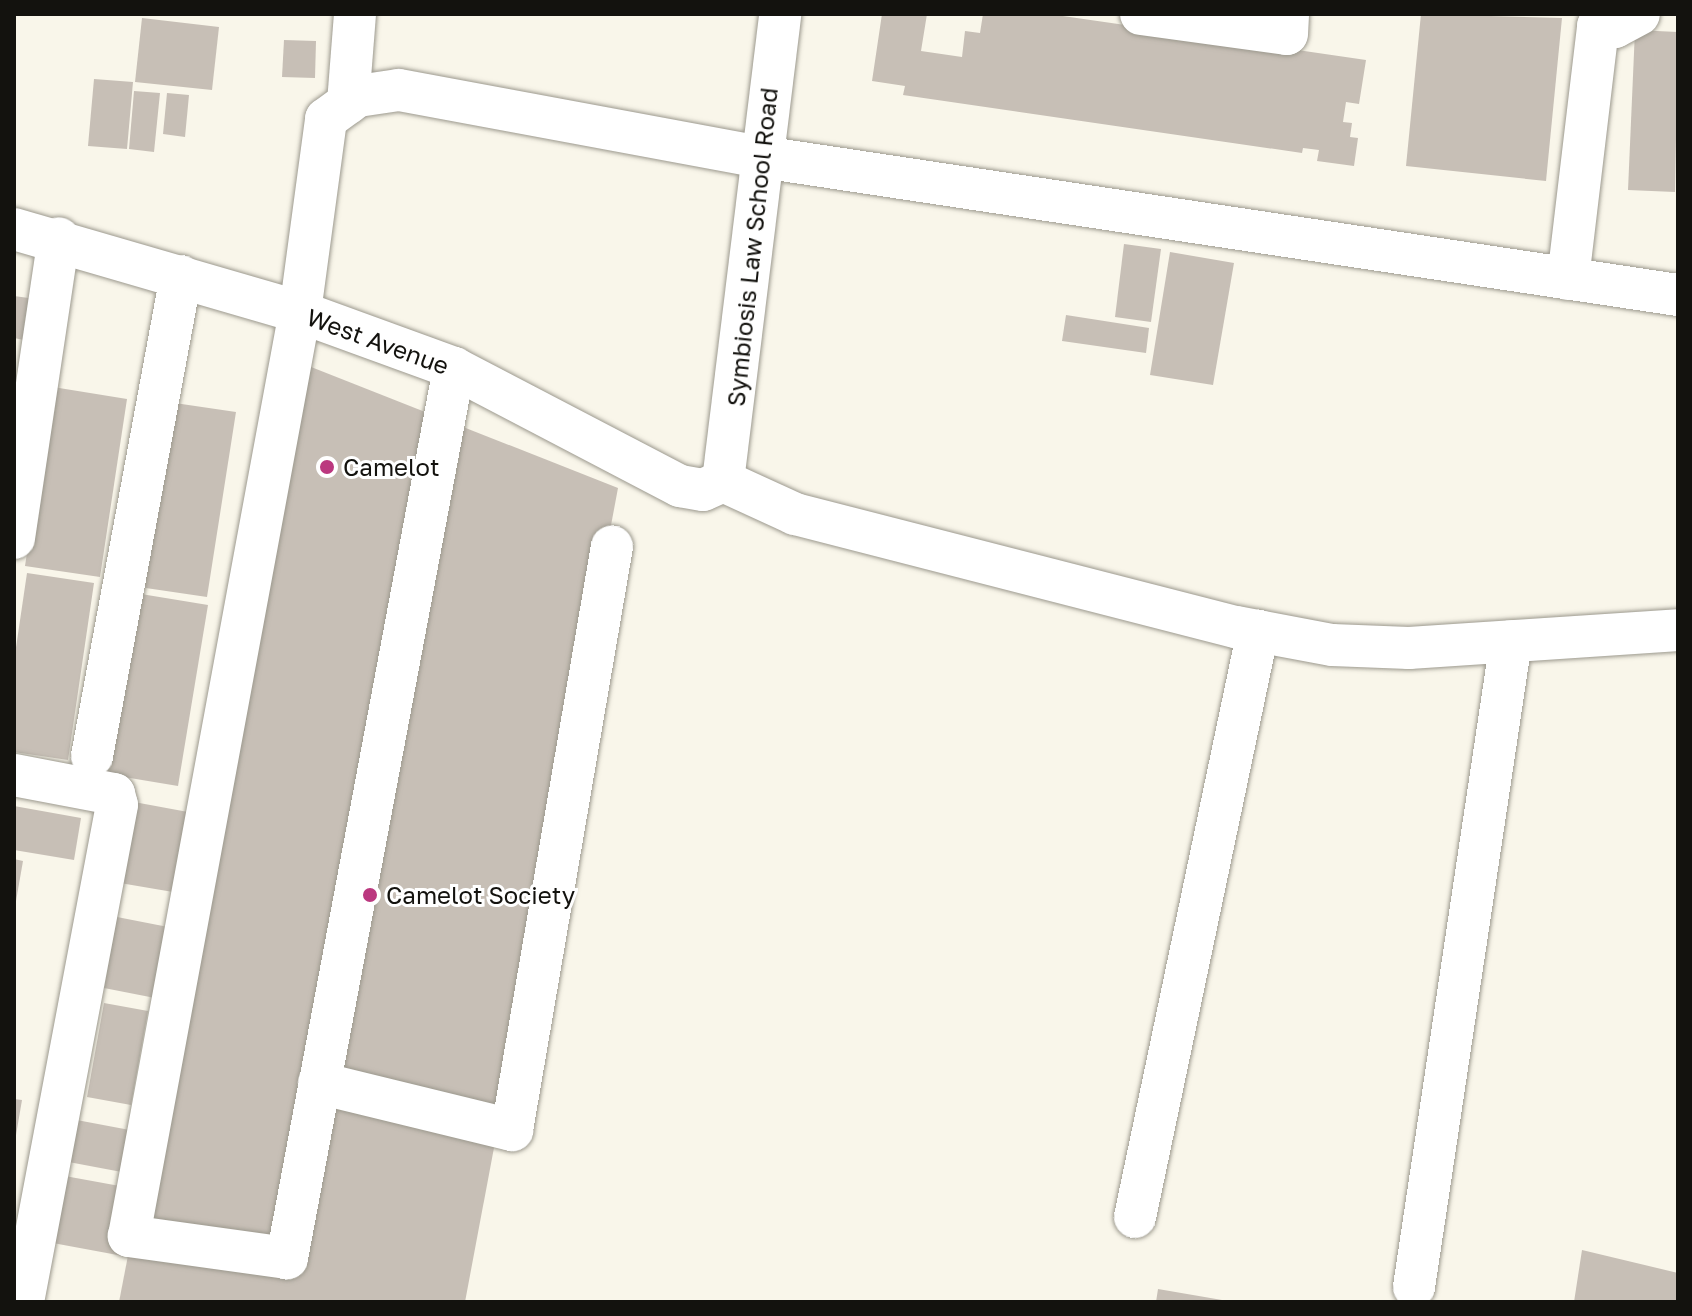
<!DOCTYPE html>
<html>
<head>
<meta charset="utf-8">
<style>
	body { margin:0 }
	#map { position:relative; width:1692px; height:1316px; overflow:hidden; background:#f9f6ea; font-family:"Golos Text",sans-serif }
	div>[style] { position:absolute }
	[style*='--x'] { left:calc(var(--x)*1px); top:calc(var(--y)*1px); width:calc(var(--w)*1px); rotate:calc(var(--a)*1deg) }
	.building>* { inset:0; background:#c7bfb6 }
	.roads { filter:drop-shadow(0 0 2px #9c998e) drop-shadow(0 0 2px #9c998e) }
	.minor>* { height:42px; margin:-21px; padding:0 21px; transform-origin:21px; border-radius:21px; background:#fff }
	.dots>* { width:22px; height:22px; translate:-50% -50%; box-sizing:border-box; border:4px solid #fff; border-radius:50% }
	span { translate:-50% -50%; white-space:nowrap; text-align:center; line-height:1.15; -webkit-text-stroke:6px #fff; paint-order:stroke }
	.street-label { font-size:24px; color:#13120e }
	.poi-label { font-size:24px; color:#13120e }
	.left { translate:0 -50%; text-align:left }
	.frame { position:absolute; inset:0; border:16px solid #13120e; pointer-events:none }
</style>
</head>
<body>
<div id="map">
	<div class="building">
		<i style="clip-path:polygon(882px 14px,927px 14px,921px 51px,962px 57px,965px 31px,980px 33px,983px 14px,1049px 14px,1366px 60px,1359px 104px,1346px 102px,1343px 122px,1352px 123px,1350px 137px,1358px 138px,1354px 166px,1317px 161px,1319px 150px,1303px 148px,1302px 153px,903px 95px,905px 86px,872px 81px)"></i>
		<i style="clip-path:polygon(1421px 14px,1562px 18px,1546px 181px,1406px 166px)"></i>
		<i style="clip-path:polygon(142px 18px,219px 27px,212px 90px,135px 82px)"></i>
		<i style="clip-path:polygon(1635px 30px,1678px 32px,1675px 192px,1628px 190px)"></i>
		<i style="clip-path:polygon(284px 40px,316px 41px,315px 78px,282px 77px)"></i>
		<i style="clip-path:polygon(94px 79px,133px 82px,127px 149px,88px 146px)"></i>
		<i style="clip-path:polygon(134px 91px,160px 93px,154px 152px,129px 149px)"></i>
		<i style="clip-path:polygon(167px 93px,189px 95px,185px 137px,163px 134px)"></i>
		<i style="clip-path:polygon(1124px 244px,1161px 249px,1151px 322px,1115px 317px)"></i>
		<i style="clip-path:polygon(1170px 252px,1234px 263px,1213px 385px,1150px 375px)"></i>
		<i style="clip-path:polygon(14px 296px,36px 299px,29px 341px,14px 338px)"></i>
		<i style="clip-path:polygon(1066px 315px,1149px 328px,1146px 353px,1062px 341px)"></i>
		<i style="clip-path:polygon(301px 363px,618px 488px,465px 1302px,119px 1302px)"></i>
		<i style="clip-path:polygon(53px 387px,127px 399px,100px 577px,25px 566px)"></i>
		<i style="clip-path:polygon(168px 402px,236px 412px,207px 597px,139px 587px)"></i>
		<i style="clip-path:polygon(27px 573px,94px 583px,68px 760px,14px 752px,14px 661px)"></i>
		<i style="clip-path:polygon(135px 593px,208px 605px,178px 786px,106px 774px)"></i>
		<i style="clip-path:polygon(134px 802px,188px 812px,173px 892px,120px 883px)"></i>
		<i style="clip-path:polygon(14px 806px,81px 818px,74px 860px,14px 850px)"></i>
		<i style="clip-path:polygon(14px 859px,23px 861px,16px 901px,14px 901px)"></i>
		<i style="clip-path:polygon(117px 917px,168px 927px,155px 998px,104px 988px)"></i>
		<i style="clip-path:polygon(104px 1003px,148px 1011px,131px 1105px,87px 1097px)"></i>
		<i style="clip-path:polygon(14px 1099px,22px 1100px,16px 1135px,14px 1135px)"></i>
		<i style="clip-path:polygon(66px 1118px,135px 1131px,127px 1173px,58px 1160px)"></i>
		<i style="clip-path:polygon(54px 1174px,136px 1189px,123px 1256px,42px 1241px)"></i>
		<i style="clip-path:polygon(1582px 1250px,1678px 1273px,1678px 1302px,1574px 1302px)"></i>
		<i style="clip-path:polygon(1158px 1289px,1222px 1300px,1222px 1302px,1156px 1302px)"></i>
	</div>
	<div class="roads">
		<div class="minor">
			<i style="--x:1141;--y:14;--w:147;--a:7.8"></i>
			<i style="--x:1287;--y:34;--w:20;--a:-87"></i>
			<i style="--x:348;--y:103;--w:89;--a:-85.5"></i>
			<i style="--x:14;--y:229;--w:298;--a:16.2"></i>
			<i style="--x:300;--y:312;--w:164;--a:20"></i>
			<i style="--x:454;--y:368;--w:255;--a:27.6"></i>
			<i style="--x:680;--y:486;--w:23;--a:10"></i>
			<i style="--x:703;--y:490;--w:22;--a:-24"></i>
			<i style="--x:1568;--y:279;--w:255;--a:-83.2"></i>
			<i style="--x:1598;--y:26;--w:17;--a:3"></i>
			<i style="--x:1615;--y:27;--w:27;--a:-28"></i>
			<i style="--x:454;--y:368;--w:906;--a:100.63"></i>
			<i style="--x:287;--y:1258;--w:160;--a:-172.1"></i>
			<i style="--x:129;--y:1236;--w:940;--a:-79.52"></i>
			<i style="--x:300;--y:312;--w:195;--a:-82.3"></i>
			<i style="--x:326;--y:119;--w:39;--a:-36"></i>
			<i style="--x:358;--y:96;--w:41;--a:-8.3"></i>
			<i style="--x:399;--y:90;--w:369;--a:10.5"></i>
			<i style="--x:762;--y:157;--w:926;--a:8.57"></i>
			<i style="--x:723;--y:481;--w:79;--a:24.6"></i>
			<i style="--x:795;--y:514;--w:455;--a:14.4"></i>
			<i style="--x:1236;--y:627;--w:98;--a:10.6"></i>
			<i style="--x:1332;--y:645;--w:77;--a:2.2"></i>
			<i style="--x:1409;--y:648;--w:270;--a:-3.8"></i>
			<i style="--x:723;--y:481;--w:470;--a:-83"></i>
			<i style="--x:14;--y:538;--w:303;--a:-81.5"></i>
			<i style="--x:92;--y:756;--w:488;--a:-79.5"></i>
			<i style="--x:14;--y:775;--w:102;--a:10.8"></i>
			<i style="--x:114;--y:794;--w:11;--a:75"></i>
			<i style="--x:117;--y:805;--w:506;--a:100.71"></i>
			<i style="--x:319;--y:1083;--w:199;--a:13.7"></i>
			<i style="--x:512;--y:1130;--w:592;--a:-80.28"></i>
			<i style="--x:1135;--y:1217;--w:599;--a:-78.15"></i>
			<i style="--x:1414;--y:1287;--w:653;--a:-81.46"></i>
		</div>
	</div>
	<div class="dots">
		<i style="left:327px;top:467px;background:#bb387f"></i>
		<i style="left:370px;top:895px;background:#bb387f"></i>
	</div>
	<div class="street-label">
		<span style="left:752px;top:247px;rotate:-84deg">Symbiosis Law School Road</span>
		<span style="left:378px;top:341px;rotate:20deg">West Avenue</span>
	</div>
	<div class="poi-label">
		<span class="left" style="left:343px;top:467px">Camelot</span>
		<span class="left" style="left:386px;top:895px">Camelot Society</span>
	</div>
	<div class="frame"></div>
</div>
</body>
</html>
